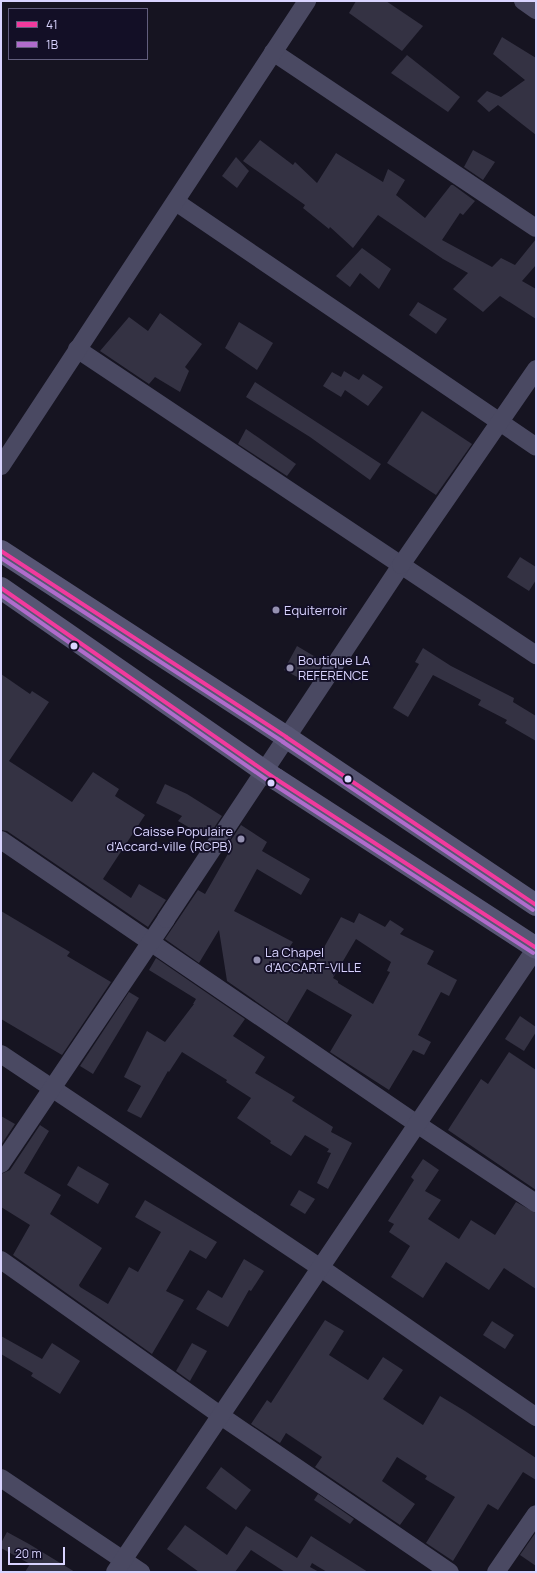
<!DOCTYPE html>
<html>
<head>
<meta charset="utf-8">
<style>
	body { margin:0 }
	#map { position:relative; width:537px; height:1573px; overflow:hidden; background:#161421; font-family:Manrope,sans-serif }
	div>[style] { position:absolute }
	[style*='--x'] { left:calc(var(--x)*1px); top:calc(var(--y)*1px); width:calc(var(--w)*1px); rotate:calc(var(--a)*1deg) }
	.building>* { inset:0; background:#343243 }
	.minor>* { height:18px; margin:-9px; padding:0 9px; transform-origin:9px; border-radius:9px; background:#4a4962 }
	.secondary>* { height:22px; margin:-11px; padding:0 11px; transform-origin:11px; border-radius:11px; background:#575674 }
	.bus-1>* { height:4px; margin:-2px; padding:0 2px; transform-origin:2px; border-radius:2px; background:#f13a9d }
	.bus-2>* { height:4px; margin:-2px; padding:0 2px; transform-origin:2px; border-radius:2px; background:#b06ccc }
	.dots>* { width:11px; height:11px; translate:-50% -50%; box-sizing:border-box; border:2px solid #130f26; border-radius:50% }
	span { translate:-50% -50%; white-space:nowrap; text-align:center; line-height:1.15; -webkit-text-stroke:3.5px #130f26; paint-order:stroke }
	.poi-label { font-size:13px; color:#d9d4ff }
	.left { translate:0 -50%; text-align:left }
	.right { translate:-100% -50%; text-align:right }
	.frame { position:absolute; inset:0; border:2px solid #d9d4ff; pointer-events:none }
	.legend { position:absolute; left:8px; top:8px; width:140px; height:52px; box-sizing:border-box; background:#130f26; border:1px solid #625e7d; margin:0; padding:5px 7px; list-style:none; font-size:12px; color:#d9d4ff }
	.legend li { display:flex; align-items:center; gap:8px; height:20px }
	.legend b { width:20px; border:1px solid #625e7d }
	.scale { position:absolute; left:8px; top:1547px; width:57px; height:18px; box-sizing:border-box; border:2px solid #d9d4ff; border-top:0; padding-left:5px; font-size:12px; line-height:14px; white-space:nowrap; color:#d9d4ff; -webkit-text-stroke:3px #130f26; paint-order:stroke }
</style>
</head>
<body>
<div id="map">
	<div class="building">
		<i style="clip-path:polygon(356px 1px,386px 1px,423px 26px,402px 51px,349px 13px)"></i>
		<i style="clip-path:polygon(502px 37px,536px 58px,536px 135px,498px 105px,489px 112px,477px 101px,487px 91px,501px 97px,525px 80px,493px 54px)"></i>
		<i style="clip-path:polygon(407px 55px,460px 97px,448px 112px,391px 73px)"></i>
		<i style="clip-path:polygon(260px 140px,293px 165px,295px 162px,317px 183px,336px 153px,383px 182px,388px 169px,405px 180px,396px 195px,425px 218px,451px 185px,453px 185px,475px 201px,463px 215px,460px 213px,442px 240px,492px 267px,501px 258px,515px 265px,536px 239px,536px 265px,522px 281px,536px 289px,536px 319px,500px 296px,483px 312px,453px 289px,468px 273px,443px 259px,378px 215px,353px 248px,330px 227px,329px 229px,303px 208px,305px 205px,243px 161px)"></i>
		<i style="clip-path:polygon(473px 150px,495px 162px,483px 180px,464px 167px)"></i>
		<i style="clip-path:polygon(236px 157px,249px 171px,237px 188px,222px 176px)"></i>
		<i style="clip-path:polygon(362px 248px,391px 269px,379px 289px,360px 273px,350px 287px,336px 276px)"></i>
		<i style="clip-path:polygon(418px 302px,447px 319px,436px 334px,409px 315px)"></i>
		<i style="clip-path:polygon(160px 313px,202px 344px,185px 367px,189px 371px,180px 392px,155px 377px,149px 384px,100px 351px,129px 317px,148px 331px)"></i>
		<i style="clip-path:polygon(239px 322px,273px 343px,257px 370px,225px 348px)"></i>
		<i style="clip-path:polygon(344px 371px,359px 380px,363px 374px,383px 387px,368px 406px,345px 390px,341px 397px,323px 386px,332px 372px,341px 377px)"></i>
		<i style="clip-path:polygon(255px 382px,381px 464px,370px 480px,310px 437px,246px 397px)"></i>
		<i style="clip-path:polygon(422px 411px,472px 444px,436px 495px,387px 463px)"></i>
		<i style="clip-path:polygon(246px 429px,296px 464px,287px 476px,238px 444px)"></i>
		<i style="clip-path:polygon(520px 557px,536px 567px,536px 580px,529px 591px,507px 577px)"></i>
		<i style="clip-path:polygon(297px 646px,324px 662px,315px 676px,304px 670px,299px 678px,284px 670px)"></i>
		<i style="clip-path:polygon(423px 648px,451px 666px,514px 698px,513px 702px,536px 716px,536px 741px,505px 723px,507px 720px,478px 705px,481px 700px,433px 675px,408px 717px,393px 708px,419px 664px,415px 662px)"></i>
		<i style="clip-path:polygon(1px 674px,30px 694px,32px 691px,49px 702px,9px 761px,72px 802px,93px 772px,119px 789px,115px 796px,145px 815px,103px 879px,131px 898px,139px 884px,166px 900px,148px 927px,7px 831px,1px 830px)"></i>
		<i style="clip-path:polygon(165px 784px,187px 794px,222px 816px,207px 838px,178px 821px,182px 816px,156px 803px)"></i>
		<i style="clip-path:polygon(evenodd,241px 825px,267px 842px,262px 851px,310px 879px,301px 895px,257px 869px,234px 911px,293px 942px,286px 952px,313px 967px,341px 917px,354px 923px,359px 913px,385px 927px,390px 920px,404px 929px,400px 934px,434px 951px,427px 964px,457px 980px,449px 996px,441px 992px,418px 1035px,431px 1042px,424px 1055px,413px 1050px,389px 1090px,330px 1052px,352px 1015px,307px 989px,287px 1023px,227px 981px,219px 930px,199px 963px,165px 939px,198px 890px,205px 894px,229px 852px,225px 849px,241px 825px,356px 939px,391px 962px,387px 971px,390px 972px,373px 1004px,338px 983px,338px 981px,333px 978px,356px 939px)"></i>
		<i style="clip-path:polygon(1px 911px,70px 952px,67px 956px,111px 982px,62px 1055px,1px 1019px)"></i>
		<i style="clip-path:polygon(156px 958px,245px 1019px,233px 1036px,265px 1057px,255px 1073px,295px 1097px,292px 1101px,333px 1127px,331px 1132px,352px 1143px,328px 1189px,317px 1183px,331px 1153px,327px 1152px,329px 1149px,305px 1135px,291px 1156px,270px 1143px,271px 1141px,237px 1118px,251px 1098px,226px 1082px,227px 1080px,182px 1052px,169px 1072px,168px 1071px,141px 1118px,127px 1111px,141px 1086px,124px 1077px,147px 1031px,165px 1042px,194px 1004px,193px 1004px,196px 999px,149px 970px)"></i>
		<i style="clip-path:polygon(129px 992px,139px 998px,93px 1074px,80px 1066px)"></i>
		<i style="clip-path:polygon(520px 1016px,536px 1027px,536px 1032px,524px 1051px,505px 1039px)"></i>
		<i style="clip-path:polygon(509px 1052px,536px 1070px,536px 1190px,448px 1130px,481px 1079px,488px 1084px)"></i>
		<i style="clip-path:polygon(1px 1116px,15px 1124px,1px 1145px)"></i>
		<i style="clip-path:polygon(40px 1125px,49px 1131px,24px 1173px,61px 1195px,50px 1214px,102px 1248px,79px 1285px,80px 1287px,108px 1304px,129px 1267px,138px 1272px,161px 1232px,135px 1217px,145px 1200px,217px 1242px,206px 1259px,190px 1250px,166px 1291px,184px 1300px,152px 1354px,13px 1255px,30px 1225px,1px 1207px,1px 1174px,10px 1170px)"></i>
		<i style="clip-path:polygon(423px 1159px,439px 1170px,425px 1191px,441px 1200px,428px 1219px,459px 1239px,471px 1220px,495px 1235px,516px 1202px,536px 1213px,536px 1289px,504px 1268px,489px 1290px,446px 1262px,423px 1298px,391px 1277px,410px 1246px,389px 1232px,394px 1224px,388px 1221px,414px 1180px,411px 1177px)"></i>
		<i style="clip-path:polygon(78px 1166px,109px 1184px,98px 1204px,67px 1185px)"></i>
		<i style="clip-path:polygon(299px 1190px,315px 1199px,305px 1214px,290px 1205px)"></i>
		<i style="clip-path:polygon(244px 1259px,264px 1271px,251px 1291px,249px 1290px,228px 1327px,196px 1309px,208px 1290px,222px 1298px)"></i>
		<i style="clip-path:polygon(325px 1320px,344px 1331px,329px 1355px,368px 1380px,383px 1357px,403px 1370px,383px 1399px,423px 1425px,440px 1396px,465px 1411px,536px 1458px,536px 1480px,523px 1472px,498px 1510px,488px 1504px,453px 1561px,426px 1543px,455px 1497px,425px 1479px,427px 1476px,397px 1457px,382px 1481px,415px 1504px,400px 1525px,315px 1467px,322px 1457px,286px 1433px,280px 1443px,251px 1424px,267px 1400px,271px 1403px)"></i>
		<i style="clip-path:polygon(492px 1321px,514px 1335px,505px 1349px,483px 1335px)"></i>
		<i style="clip-path:polygon(1px 1336px,42px 1359px,52px 1343px,80px 1361px,60px 1394px,31px 1376px,33px 1373px,1px 1354px)"></i>
		<i style="clip-path:polygon(192px 1343px,207px 1351px,190px 1381px,176px 1371px)"></i>
		<i style="clip-path:polygon(221px 1467px,251px 1490px,236px 1510px,206px 1488px)"></i>
		<i style="clip-path:polygon(318px 1494px,354px 1519px,350px 1524px,314px 1500px)"></i>
		<i style="clip-path:polygon(185px 1525px,227px 1555px,246px 1526px,297px 1558px,311px 1536px,368px 1572px,327px 1572px,312px 1563px,310px 1567px,319px 1572px,285px 1572px,251px 1550px,235px 1572px,199px 1572px,167px 1549px)"></i>
		<i style="clip-path:polygon(7px 1532px,29px 1544px,75px 1572px,25px 1572px,30px 1564px,1px 1548px,1px 1543px)"></i>
		<i style="clip-path:polygon(536px 1532px,536px 1566px,520px 1555px)"></i>
	</div>
	<div class="minor">
		<i style="--x:523;--y:1;--w:16;--a:35"></i>
		<i style="--x:273;--y:52;--w:316;--a:33.8"></i>
		<i style="--x:176;--y:202;--w:435;--a:34.2"></i>
		<i style="--x:77;--y:349;--w:552;--a:33.69"></i>
		<i style="--x:1;--y:466;--w:557;--a:-56.65"></i>
		<i style="--x:1;--y:840;--w:504;--a:34.32"></i>
		<i style="--x:417;--y:1124;--w:143;--a:33.6"></i>
		<i style="--x:1;--y:1054;--w:385;--a:33.8"></i>
		<i style="--x:321;--y:1268;--w:262;--a:34.7"></i>
		<i style="--x:1;--y:1164;--w:295;--a:-56"></i>
		<i style="--x:166;--y:919;--w:425;--a:-56.4"></i>
		<i style="--x:401;--y:565;--w:238;--a:-55.4"></i>
		<i style="--x:1;--y:1260;--w:270;--a:35.3"></i>
		<i style="--x:221;--y:1416;--w:277;--a:34.3"></i>
		<i style="--x:1;--y:1478;--w:169;--a:33.9"></i>
		<i style="--x:115;--y:1572;--w:753;--a:-55.99"></i>
		<i style="--x:496;--y:1572;--w:70;--a:-55.4"></i>
	</div>
	<div class="secondary">
		<i style="--x:1;--y:551;--w:340;--a:33.1"></i>
		<i style="--x:286;--y:737;--w:301;--a:33.9"></i>
		<i style="--x:1;--y:588;--w:335;--a:34.8"></i>
		<i style="--x:276;--y:779;--w:310;--a:33"></i>
	</div>
	<div class="bus-1">
		<i style="--x:1;--y:551;--w:340;--a:33.1"></i>
		<i style="--x:286;--y:737;--w:301;--a:33.9"></i>
		<i style="--x:1;--y:588;--w:335;--a:34.8"></i>
		<i style="--x:276;--y:779;--w:310;--a:33"></i>
	</div>
	<div class="bus-2">
		<i style="--x:1;--y:558;--w:337;--a:33.1"></i>
		<i style="--x:283;--y:742;--w:301;--a:33.9"></i>
		<i style="--x:1;--y:595;--w:331;--a:34.8"></i>
		<i style="--x:273;--y:784;--w:310;--a:33"></i>
	</div>
	<div class="dots">
		<i style="left:276px;top:610px;background:#9591b1"></i>
		<i style="left:74px;top:646px;background:#d9d4ff"></i>
		<i style="left:290px;top:668px;background:#9591b1"></i>
		<i style="left:348px;top:779px;background:#d9d4ff"></i>
		<i style="left:271px;top:783px;background:#d9d4ff"></i>
		<i style="left:241px;top:839px;background:#9591b1"></i>
		<i style="left:257px;top:960px;background:#9591b1"></i>
	</div>
	<div class="poi-label">
		<span class="left" style="left:284px;top:610px">Equiterroir</span>
		<span class="left" style="left:298px;top:668px">Boutique LA<br>REFERENCE</span>
		<span class="right" style="left:233px;top:839px">Caisse Populaire<br>d'Accard-ville (RCPB)</span>
		<span class="left" style="left:265px;top:960px">La Chapel<br>d'ACCART-VILLE</span>
	</div>
	<div class="frame"></div>
	<ul class="legend">
	<li><b style="height:5px;background:#f13a9d"></b>41</li>
	<li><b style="height:5px;background:#b06ccc"></b>1B</li>
	</ul>
	<div class="scale">20 m</div>
</div>
</body>
</html>
